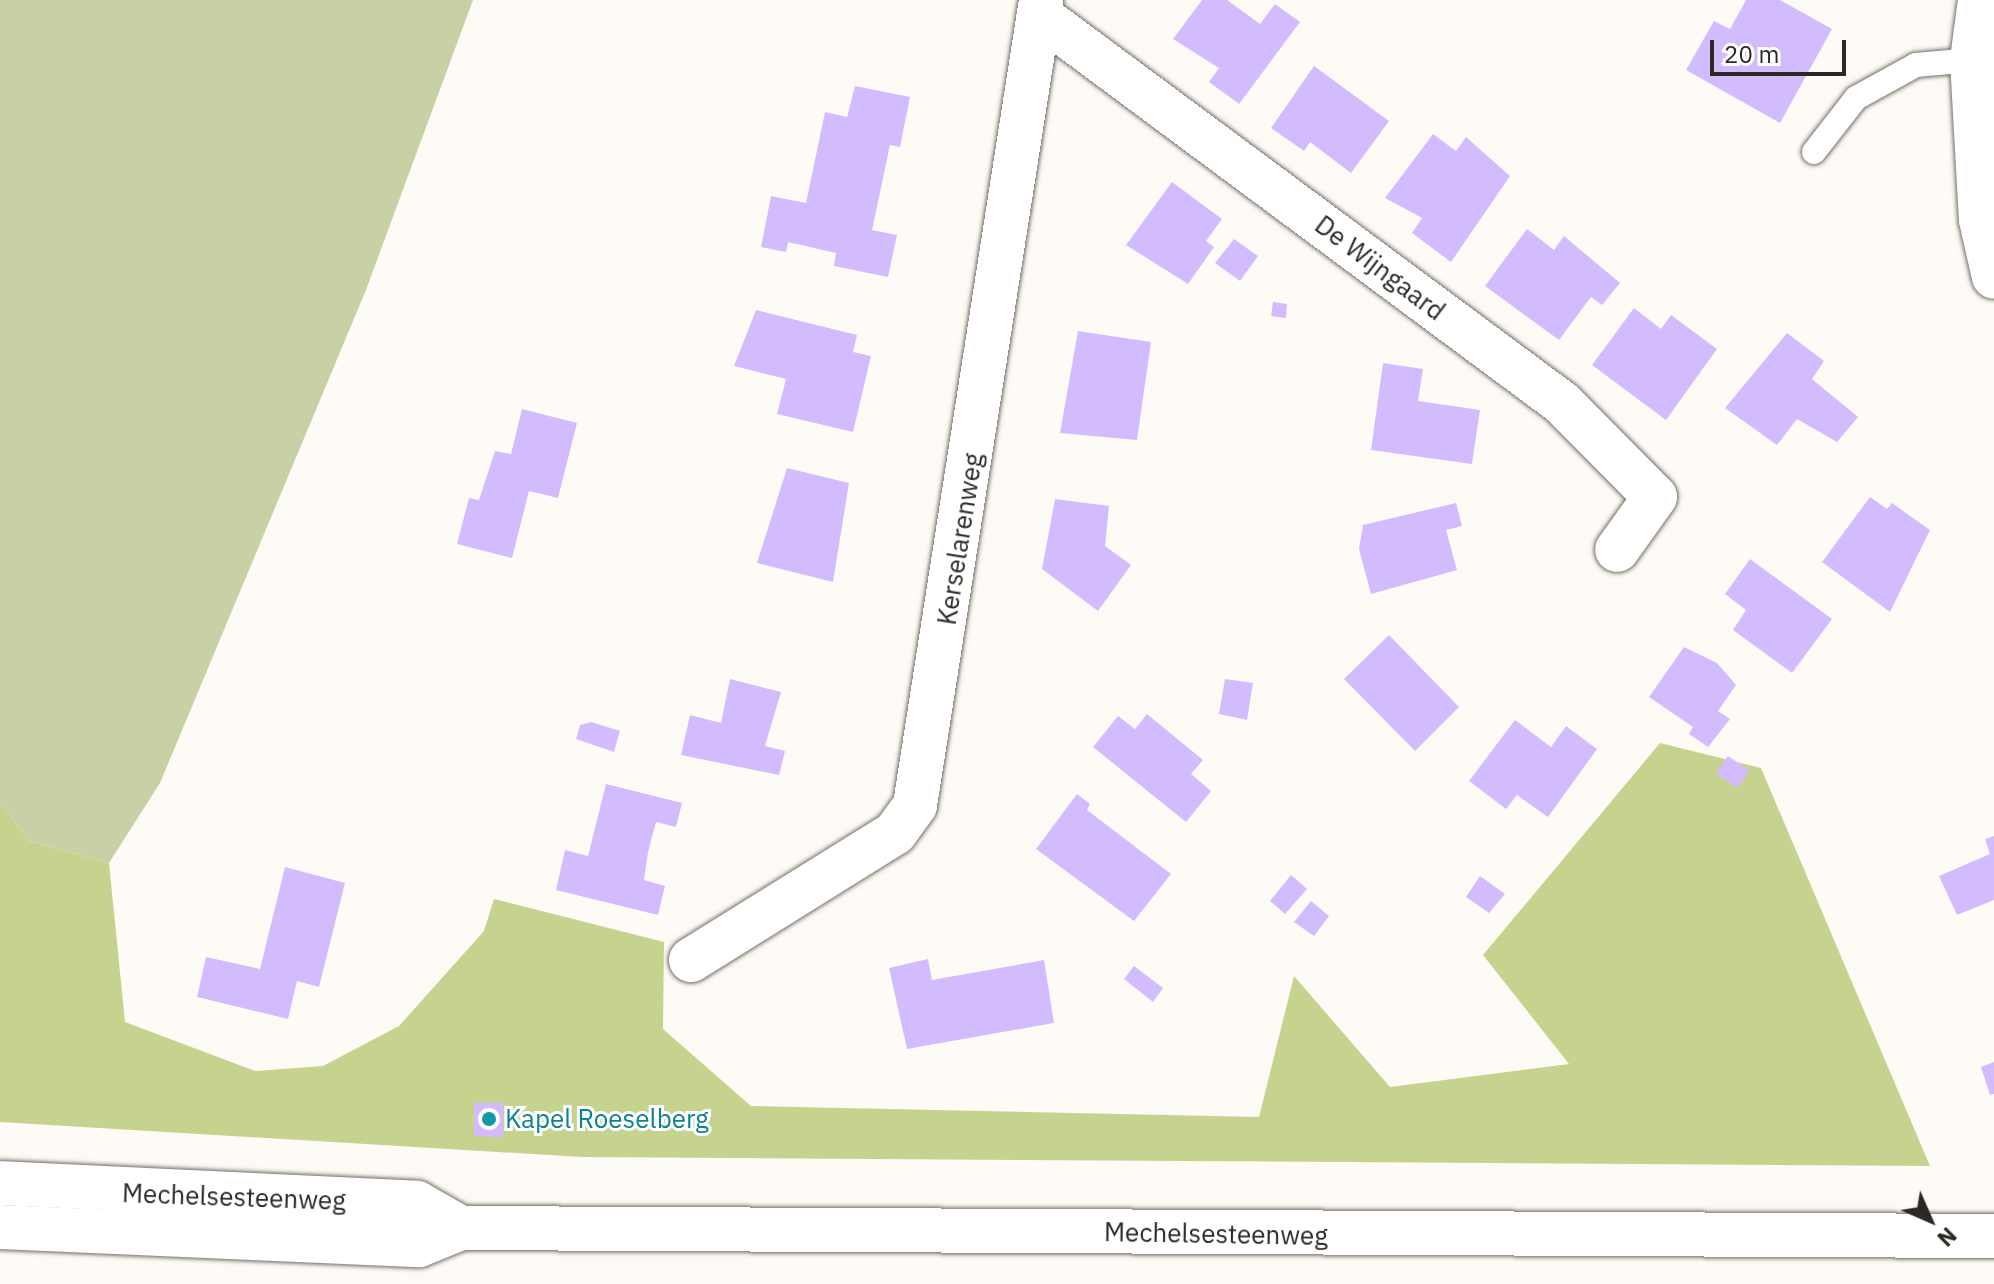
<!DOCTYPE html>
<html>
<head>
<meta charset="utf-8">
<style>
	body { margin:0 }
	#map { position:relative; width:1994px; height:1284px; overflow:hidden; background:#fefbf7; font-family:"IBM Plex Sans",sans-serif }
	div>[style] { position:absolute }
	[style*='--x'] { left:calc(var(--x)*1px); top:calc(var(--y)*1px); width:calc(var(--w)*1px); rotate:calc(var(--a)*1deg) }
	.green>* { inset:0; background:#c8d1a5 }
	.forest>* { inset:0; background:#c6d38e }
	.building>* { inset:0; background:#d3bcfd }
	.roads { filter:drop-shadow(0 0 2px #766f67) drop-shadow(0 0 2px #766f67) }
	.lane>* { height:24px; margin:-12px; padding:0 12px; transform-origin:12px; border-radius:12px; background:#fff }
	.street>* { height:44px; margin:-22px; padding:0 22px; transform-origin:22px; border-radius:22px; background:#fff }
	.primary>* { height:44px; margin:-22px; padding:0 22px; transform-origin:22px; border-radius:22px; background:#fff }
	.dots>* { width:22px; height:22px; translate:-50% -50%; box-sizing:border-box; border:4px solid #fff; border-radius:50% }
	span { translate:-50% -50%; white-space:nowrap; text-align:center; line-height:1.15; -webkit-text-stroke:6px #fff; paint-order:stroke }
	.street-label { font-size:26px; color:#2c2925 }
	.culture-label { font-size:26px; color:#0d838f }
	.left { translate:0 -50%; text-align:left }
	.north { position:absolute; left:1890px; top:1180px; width:80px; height:80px; -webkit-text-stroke:6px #fff; paint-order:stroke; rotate:135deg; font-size:22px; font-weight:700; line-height:32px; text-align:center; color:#2c2925 }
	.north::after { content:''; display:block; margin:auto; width:28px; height:36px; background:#2c2925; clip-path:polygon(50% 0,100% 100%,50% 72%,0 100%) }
	.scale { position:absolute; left:1710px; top:40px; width:136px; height:36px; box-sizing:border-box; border:4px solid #2c2925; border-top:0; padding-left:10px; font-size:24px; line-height:28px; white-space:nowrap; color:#2c2925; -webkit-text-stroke:6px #fff; paint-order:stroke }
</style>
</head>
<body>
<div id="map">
	<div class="green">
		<i style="clip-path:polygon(0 0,473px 0,366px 290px,160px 783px,109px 863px,29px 841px,0 803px)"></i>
	</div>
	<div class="forest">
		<i style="clip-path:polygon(1660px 743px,1761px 768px,1930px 1166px,582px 1157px,0 1122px,0 803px,29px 841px,109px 863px,125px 1022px,255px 1071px,323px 1066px,399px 1026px,484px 931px,494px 899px,664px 942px,663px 1029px,751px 1106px,1259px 1117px,1294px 976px,1390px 1087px,1569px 1064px,1483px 955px)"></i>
	</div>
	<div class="building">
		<i style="clip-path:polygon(1202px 0,1227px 0,1260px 24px,1275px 4px,1300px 22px,1239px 104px,1209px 82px,1219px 68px,1173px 39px)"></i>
		<i style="clip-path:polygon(1746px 0,1780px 0,1832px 29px,1780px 123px,1686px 70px,1714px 21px,1730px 29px)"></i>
		<i style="clip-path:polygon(1314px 66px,1389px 121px,1351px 173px,1310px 142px,1304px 151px,1271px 128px)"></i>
		<i style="clip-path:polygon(855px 86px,910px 97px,900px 147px,890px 145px,872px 230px,897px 235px,888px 277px,834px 266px,836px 253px,788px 242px,786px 252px,761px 247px,771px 196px,806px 203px,825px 112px,847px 117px)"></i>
		<i style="clip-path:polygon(1433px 134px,1456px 151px,1466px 137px,1510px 176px,1451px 262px,1412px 233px,1422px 218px,1385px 198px)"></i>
		<i style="clip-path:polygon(1172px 182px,1222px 219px,1206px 241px,1214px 247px,1188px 284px,1126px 245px)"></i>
		<i style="clip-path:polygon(1527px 229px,1554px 250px,1564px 236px,1620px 283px,1602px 305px,1591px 297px,1559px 340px,1485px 286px)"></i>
		<i style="clip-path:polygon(1234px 239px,1258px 256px,1240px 281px,1215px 263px)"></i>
		<i style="clip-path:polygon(1273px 302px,1287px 304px,1286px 318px,1271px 316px)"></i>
		<i style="clip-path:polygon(1634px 308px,1661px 329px,1671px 315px,1717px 349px,1666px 420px,1592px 365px)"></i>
		<i style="clip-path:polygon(756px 310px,857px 335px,853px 352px,871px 356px,853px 432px,777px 414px,786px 379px,734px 366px)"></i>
		<i style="clip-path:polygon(1078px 331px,1151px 342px,1137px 440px,1060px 433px)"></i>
		<i style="clip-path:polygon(1787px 333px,1824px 361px,1812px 379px,1858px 417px,1837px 442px,1797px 419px,1777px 445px,1725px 408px)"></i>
		<i style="clip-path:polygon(1383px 363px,1423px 369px,1418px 401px,1480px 410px,1472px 464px,1371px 450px)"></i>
		<i style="clip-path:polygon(522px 409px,577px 423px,558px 498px,529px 491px,512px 558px,457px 544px,469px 498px,479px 500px,495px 451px,511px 454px)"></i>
		<i style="clip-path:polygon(787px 468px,849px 483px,833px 582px,757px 563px)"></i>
		<i style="clip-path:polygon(1870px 497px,1887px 509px,1892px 503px,1930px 530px,1890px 612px,1822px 562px)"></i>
		<i style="clip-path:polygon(1055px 499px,1109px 506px,1105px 546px,1131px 565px,1098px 611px,1042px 569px)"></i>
		<i style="clip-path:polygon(1456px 503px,1462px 526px,1446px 530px,1457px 570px,1371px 594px,1359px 549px,1363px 525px)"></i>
		<i style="clip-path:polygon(1750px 559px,1832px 619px,1792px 673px,1733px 630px,1746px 610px,1725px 594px)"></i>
		<i style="clip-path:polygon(1389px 635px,1459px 707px,1415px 751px,1344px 679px)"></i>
		<i style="clip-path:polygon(1684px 647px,1717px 663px,1736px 685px,1718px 711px,1730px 719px,1708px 747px,1689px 734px,1693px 727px,1649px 697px)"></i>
		<i style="clip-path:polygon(730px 679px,781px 692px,765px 746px,785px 751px,779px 775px,681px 755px,690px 715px,721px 723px)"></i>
		<i style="clip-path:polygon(1225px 679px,1253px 683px,1247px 720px,1219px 714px)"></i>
		<i style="clip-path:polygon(1147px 714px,1203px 760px,1191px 774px,1211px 791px,1186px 822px,1093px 747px,1118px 716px,1135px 729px)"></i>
		<i style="clip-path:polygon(1515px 720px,1551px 747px,1566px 726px,1597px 749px,1548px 817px,1517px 795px,1506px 809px,1469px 781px)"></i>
		<i style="clip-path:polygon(591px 722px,620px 731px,614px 752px,576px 739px,580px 725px)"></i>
		<i style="clip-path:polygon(1728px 756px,1750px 771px,1737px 788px,1716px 773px)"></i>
		<i style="clip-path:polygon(606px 784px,682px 803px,676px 827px,656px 822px,648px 852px,644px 880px,665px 886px,658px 915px,556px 890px,565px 850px,588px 856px)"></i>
		<i style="clip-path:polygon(1077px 794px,1090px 804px,1087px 810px,1171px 874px,1134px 921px,1036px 849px)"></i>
		<i style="clip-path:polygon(1994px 836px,1994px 900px,1957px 915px,1939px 876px,1990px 854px,1985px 839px)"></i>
		<i style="clip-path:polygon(285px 867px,345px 883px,319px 987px,297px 981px,288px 1019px,197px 997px,206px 957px,260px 969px)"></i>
		<i style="clip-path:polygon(1291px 875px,1307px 889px,1285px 914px,1270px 901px)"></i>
		<i style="clip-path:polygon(1480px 876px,1505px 894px,1489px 913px,1466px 897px)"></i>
		<i style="clip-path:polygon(1311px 901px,1329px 916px,1314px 936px,1294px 922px)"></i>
		<i style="clip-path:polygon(928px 959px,932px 980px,1044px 960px,1054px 1023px,907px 1049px,889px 968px)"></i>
		<i style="clip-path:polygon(1134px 966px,1163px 988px,1153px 1002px,1124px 979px)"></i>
		<i style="clip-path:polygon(1994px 1062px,1994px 1094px,1990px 1095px,1981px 1067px)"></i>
		<i style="clip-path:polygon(503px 1102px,503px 1137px,474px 1136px,474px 1103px)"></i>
	</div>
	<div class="roads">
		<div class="lane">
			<i style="--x:1814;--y:152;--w:68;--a:-52.1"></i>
			<i style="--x:1856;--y:98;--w:68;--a:-28.8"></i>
			<i style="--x:1916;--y:65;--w:56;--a:-5.1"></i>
		</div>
		<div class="street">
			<i style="--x:1980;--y:0;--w:61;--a:97.6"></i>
			<i style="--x:1972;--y:60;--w:160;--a:86.8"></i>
			<i style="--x:1981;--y:220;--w:58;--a:77.2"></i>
			<i style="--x:1039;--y:15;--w:651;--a:36.57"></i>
			<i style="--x:1562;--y:403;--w:132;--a:45.3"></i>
			<i style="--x:1655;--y:497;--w:65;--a:125.6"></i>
			<i style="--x:691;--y:960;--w:240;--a:-31.9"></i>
			<i style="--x:895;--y:833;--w:34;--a:-54"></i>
			<i style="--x:915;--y:805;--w:815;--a:-81.1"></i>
		</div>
		<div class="primary">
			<i style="--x:0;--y:1183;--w:417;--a:2.7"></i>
			<i style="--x:417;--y:1203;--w:51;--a:29.6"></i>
			<i style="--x:0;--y:1227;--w:419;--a:2.5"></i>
			<i style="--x:419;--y:1245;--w:45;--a:-22"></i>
			<i style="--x:461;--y:1228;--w:1533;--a:0.3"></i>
		</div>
	</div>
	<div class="dots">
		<i style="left:489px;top:1119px;background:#0f9aa8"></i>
	</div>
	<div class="street-label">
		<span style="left:1380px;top:268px;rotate:37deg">De Wijngaard</span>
		<span style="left:960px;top:539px;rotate:-81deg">Kerselarenweg</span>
		<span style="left:234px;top:1197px;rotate:2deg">Mechelsesteenweg</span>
		<span style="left:1216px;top:1234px;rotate:1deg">Mechelsesteenweg</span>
	</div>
	<div class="culture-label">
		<span class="left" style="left:505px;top:1119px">Kapel Roeselberg</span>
	</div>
	<div class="north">N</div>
	<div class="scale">20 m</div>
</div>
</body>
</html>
